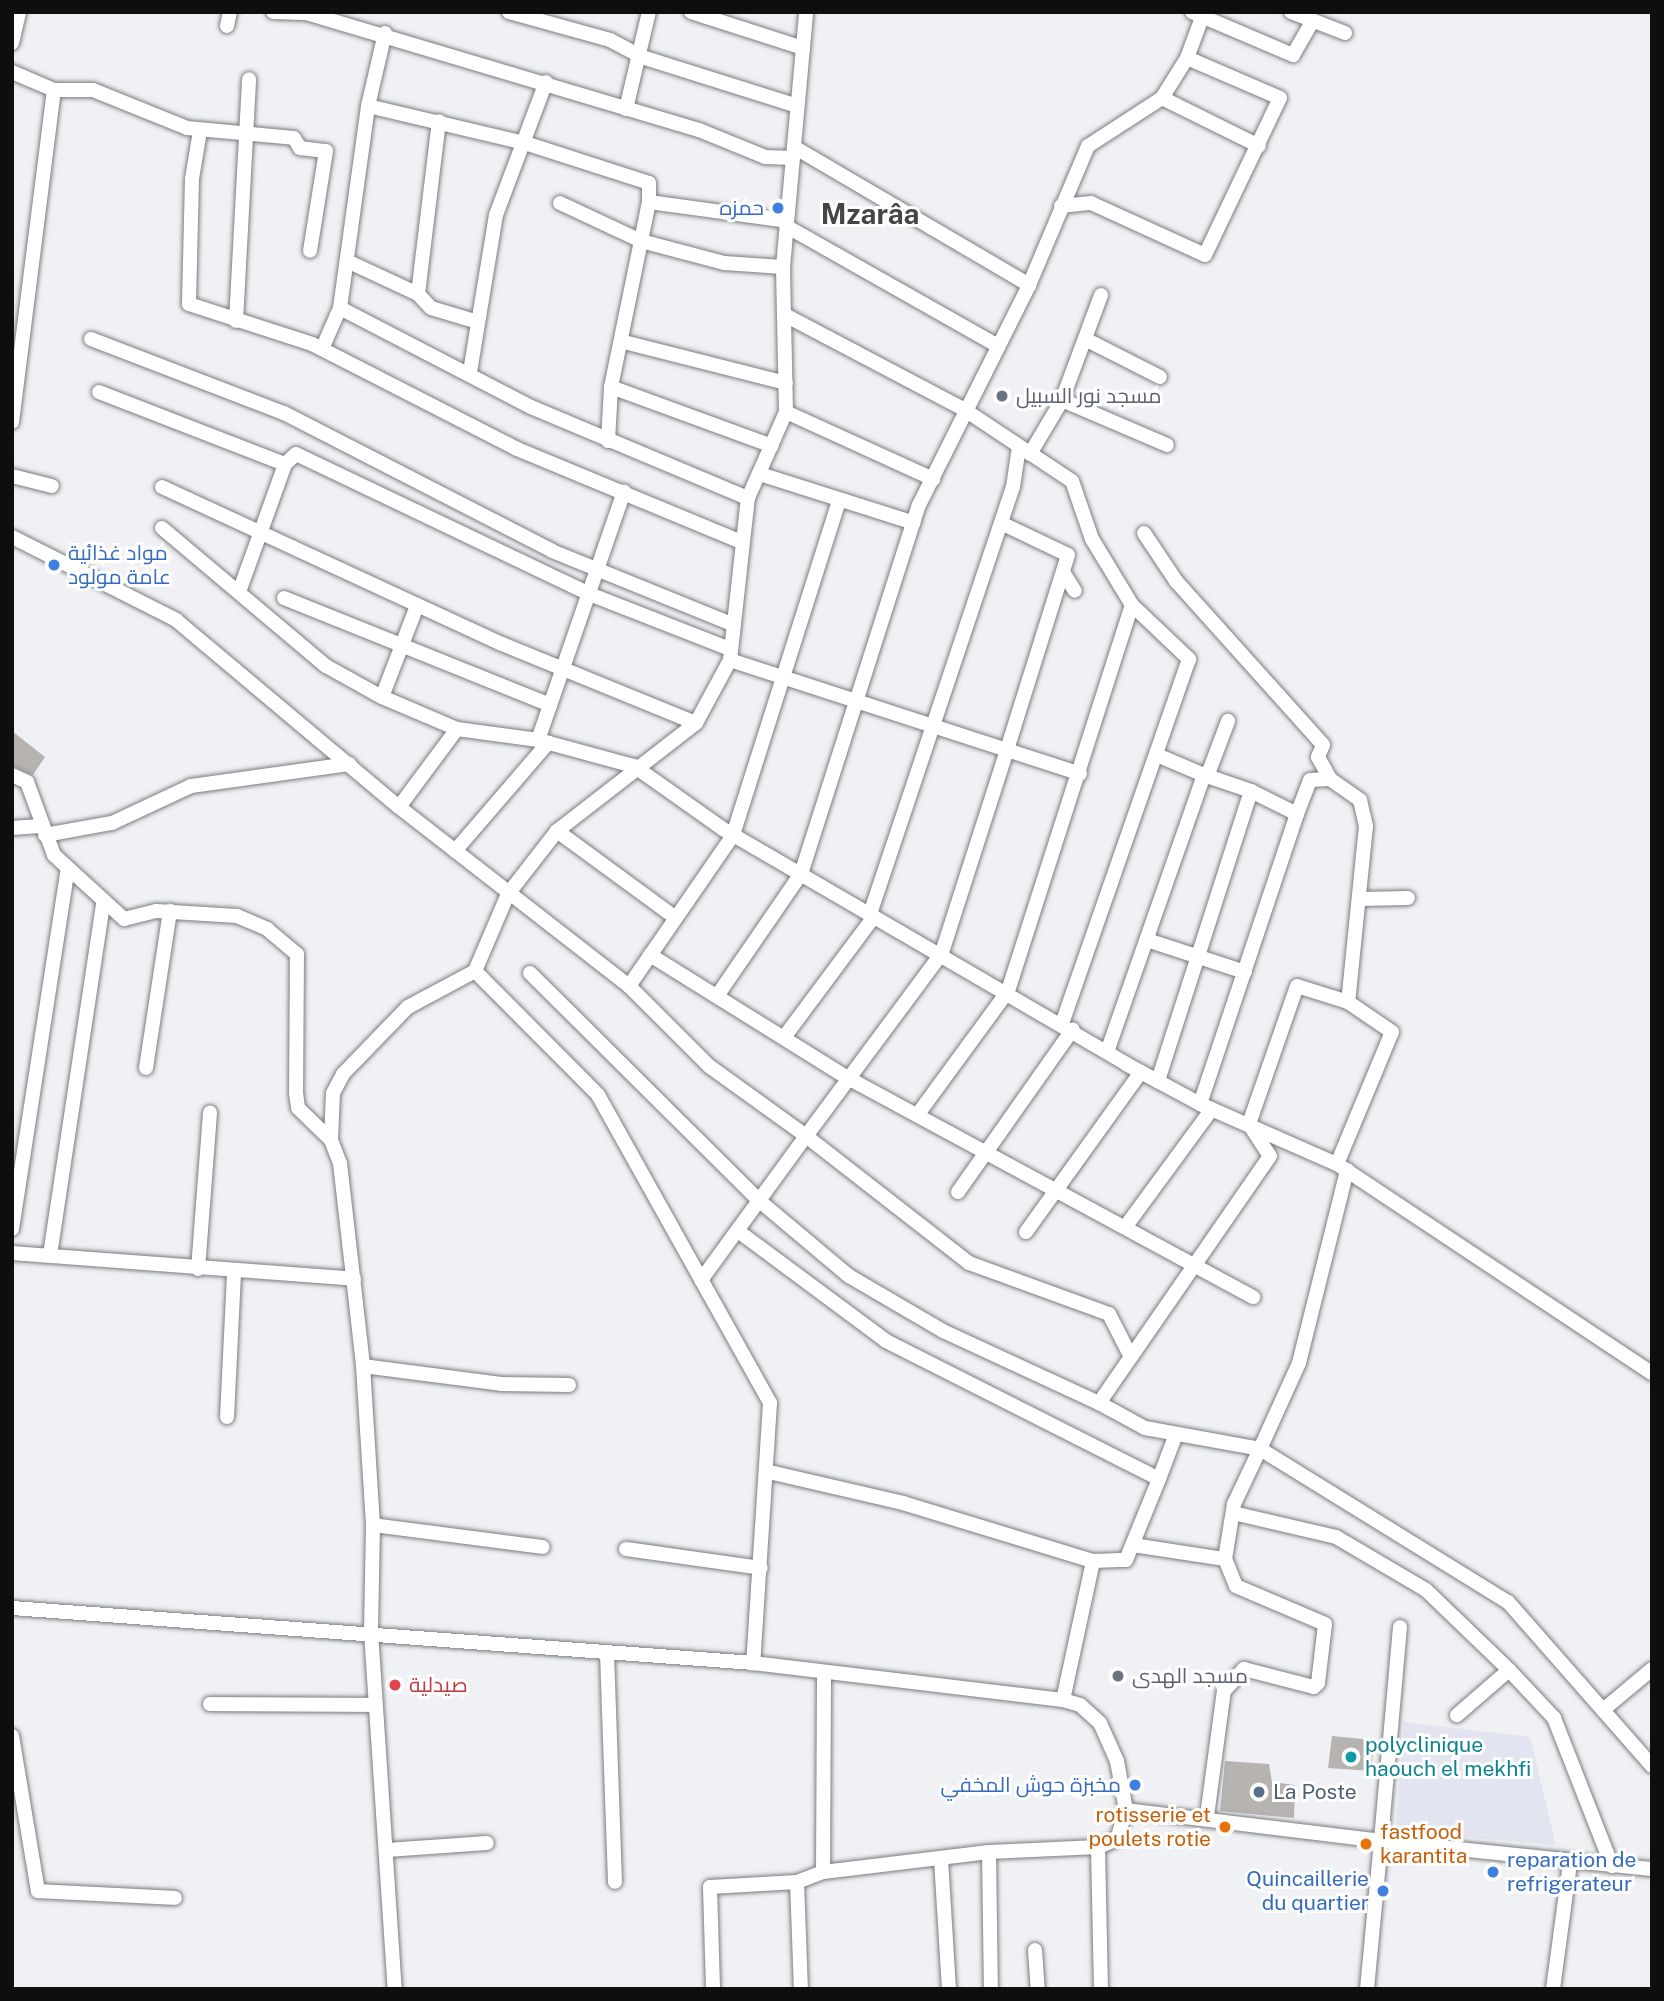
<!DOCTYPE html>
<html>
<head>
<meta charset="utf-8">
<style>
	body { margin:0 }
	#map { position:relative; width:1664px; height:2001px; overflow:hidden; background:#f0f1f5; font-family:"Public Sans",Cairo,sans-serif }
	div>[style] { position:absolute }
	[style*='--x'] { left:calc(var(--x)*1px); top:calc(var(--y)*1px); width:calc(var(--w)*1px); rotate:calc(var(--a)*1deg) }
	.built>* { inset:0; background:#e2e5ef }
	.building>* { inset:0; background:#b7b3b1 }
	.roads { filter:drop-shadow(0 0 2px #7b7c7f) drop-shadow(0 0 2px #7b7c7f) }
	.minor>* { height:14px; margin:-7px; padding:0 7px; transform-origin:7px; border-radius:7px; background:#fff }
	.dots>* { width:19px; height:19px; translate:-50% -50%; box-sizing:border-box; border:4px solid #fefefe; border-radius:50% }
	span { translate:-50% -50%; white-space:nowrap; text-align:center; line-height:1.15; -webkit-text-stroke:6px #fefefe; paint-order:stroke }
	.shop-label { font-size:21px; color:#366cbe }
	.right { translate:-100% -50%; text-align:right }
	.left { translate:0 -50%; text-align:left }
	.worship-label { font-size:21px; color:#5b616d }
	.health-label { font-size:21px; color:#be3a42 }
	.culture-label { font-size:21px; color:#0d838f }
	.service-label { font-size:21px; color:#4e5e75 }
	.food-label { font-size:21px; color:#c56008 }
	.district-label { font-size:28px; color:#444547; font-weight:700 }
	.frame { position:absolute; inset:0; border:14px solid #0e0e10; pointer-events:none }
</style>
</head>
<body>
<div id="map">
	<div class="built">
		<i style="clip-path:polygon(1404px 1722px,1530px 1737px,1556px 1845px,1396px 1831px)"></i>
	</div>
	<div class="building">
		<i style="clip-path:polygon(12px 731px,45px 757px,33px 775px,12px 766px)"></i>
		<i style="clip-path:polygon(1332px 1736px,1373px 1740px,1372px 1771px,1328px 1768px)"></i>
		<i style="clip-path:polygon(1225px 1761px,1269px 1764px,1272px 1782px,1295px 1785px,1294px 1818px,1220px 1811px)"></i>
	</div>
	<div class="roads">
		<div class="minor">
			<i style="--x:273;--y:12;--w:30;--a:2"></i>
			<i style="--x:303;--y:12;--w:413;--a:16.6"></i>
			<i style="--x:699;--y:130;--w:71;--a:22.2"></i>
			<i style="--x:765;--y:157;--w:28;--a:2"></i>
			<i style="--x:509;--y:12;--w:105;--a:15.5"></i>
			<i style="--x:610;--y:40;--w:36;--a:28"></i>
			<i style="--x:642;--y:57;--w:163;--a:17.5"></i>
			<i style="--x:691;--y:12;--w:118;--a:17.8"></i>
			<i style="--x:1192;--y:12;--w:110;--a:23.1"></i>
			<i style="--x:1293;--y:55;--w:38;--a:-60"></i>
			<i style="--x:1291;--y:12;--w:58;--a:21.3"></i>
			<i style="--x:227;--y:26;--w:14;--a:-78"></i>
			<i style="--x:12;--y:43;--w:32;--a:-77"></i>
			<i style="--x:12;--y:72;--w:46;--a:23.2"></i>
			<i style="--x:54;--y:90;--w:39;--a:0"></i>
			<i style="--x:93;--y:90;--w:101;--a:22"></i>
			<i style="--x:187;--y:128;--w:107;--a:5.3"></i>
			<i style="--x:294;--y:138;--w:12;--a:59"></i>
			<i style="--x:300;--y:148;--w:26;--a:7"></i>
			<i style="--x:326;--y:151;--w:101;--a:99.1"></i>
			<i style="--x:1162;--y:98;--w:108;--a:26.3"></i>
			<i style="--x:368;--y:106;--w:161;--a:13.3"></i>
			<i style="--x:525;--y:143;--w:130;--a:17.9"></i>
			<i style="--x:649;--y:183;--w:19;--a:90"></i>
			<i style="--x:649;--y:202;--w:139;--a:7.8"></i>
			<i style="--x:626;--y:109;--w:100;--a:-76.7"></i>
			<i style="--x:200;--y:131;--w:49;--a:99.5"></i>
			<i style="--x:192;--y:179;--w:125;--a:91.4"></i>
			<i style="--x:189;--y:304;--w:129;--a:18"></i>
			<i style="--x:312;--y:344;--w:230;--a:27.1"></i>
			<i style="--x:517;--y:449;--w:240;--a:22.5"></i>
			<i style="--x:794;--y:147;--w:273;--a:30.4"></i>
			<i style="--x:560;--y:203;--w:89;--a:25.1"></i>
			<i style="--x:641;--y:241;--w:86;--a:14.8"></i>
			<i style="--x:724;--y:263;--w:59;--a:3.9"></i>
			<i style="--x:1061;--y:206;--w:30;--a:-6"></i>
			<i style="--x:1091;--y:203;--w:125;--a:24.5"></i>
			<i style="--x:1205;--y:255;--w:174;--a:-64.5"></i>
			<i style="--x:1280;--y:98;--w:101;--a:-156.7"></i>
			<i style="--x:786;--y:226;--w:244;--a:29.5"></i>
			<i style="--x:347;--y:261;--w:78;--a:24.9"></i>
			<i style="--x:418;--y:294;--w:19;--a:47"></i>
			<i style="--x:431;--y:308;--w:49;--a:16.6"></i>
			<i style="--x:418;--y:294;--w:174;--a:-83.1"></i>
			<i style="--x:340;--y:308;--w:215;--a:27.4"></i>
			<i style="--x:531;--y:407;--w:235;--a:22.8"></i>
			<i style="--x:785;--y:315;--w:204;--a:27.8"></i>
			<i style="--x:965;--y:410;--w:128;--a:33.6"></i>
			<i style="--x:1072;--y:481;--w:61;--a:71"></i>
			<i style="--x:1092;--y:539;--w:77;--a:58.8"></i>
			<i style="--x:1132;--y:605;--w:79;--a:43.5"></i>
			<i style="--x:1189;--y:659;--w:386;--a:109.2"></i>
			<i style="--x:236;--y:321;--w:242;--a:-86.9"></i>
			<i style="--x:91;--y:339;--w:207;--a:21"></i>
			<i style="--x:284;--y:413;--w:301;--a:27.2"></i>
			<i style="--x:552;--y:551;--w:194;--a:22.1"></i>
			<i style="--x:1085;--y:339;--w:84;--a:26.9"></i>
			<i style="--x:624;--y:342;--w:167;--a:14.2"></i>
			<i style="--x:322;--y:349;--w:45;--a:-66.3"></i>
			<i style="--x:340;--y:308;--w:204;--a:-82.1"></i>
			<i style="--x:368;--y:106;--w:75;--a:-76.9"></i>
			<i style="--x:470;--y:372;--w:159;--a:-80.6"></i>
			<i style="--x:496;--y:215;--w:142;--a:-69.4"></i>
			<i style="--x:611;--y:387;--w:171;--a:20.1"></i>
			<i style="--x:99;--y:392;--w:199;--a:21.2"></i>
			<i style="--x:1062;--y:400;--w:114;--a:23.2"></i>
			<i style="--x:786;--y:412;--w:162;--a:24.5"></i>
			<i style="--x:12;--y:422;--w:335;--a:-82.8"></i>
			<i style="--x:608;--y:441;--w:54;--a:-86.8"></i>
			<i style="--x:611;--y:387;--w:189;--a:-78.4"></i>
			<i style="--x:1030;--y:454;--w:63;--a:-59.3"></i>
			<i style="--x:1062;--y:400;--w:112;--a:-69.6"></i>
			<i style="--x:763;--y:475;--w:158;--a:17.6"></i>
			<i style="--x:12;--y:476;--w:41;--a:14"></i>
			<i style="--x:162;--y:487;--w:374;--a:24.8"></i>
			<i style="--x:502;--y:644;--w:209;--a:22.2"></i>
			<i style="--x:1001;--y:523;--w:74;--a:25.5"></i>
			<i style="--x:1068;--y:555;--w:204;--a:107.4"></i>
			<i style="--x:1007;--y:750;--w:213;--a:107.8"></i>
			<i style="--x:942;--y:953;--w:228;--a:126.6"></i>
			<i style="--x:806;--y:1136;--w:207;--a:37.9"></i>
			<i style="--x:969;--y:1263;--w:149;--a:20"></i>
			<i style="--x:1109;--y:1314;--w:48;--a:62.9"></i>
			<i style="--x:162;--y:528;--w:214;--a:40.1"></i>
			<i style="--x:326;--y:666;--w:64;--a:29"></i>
			<i style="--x:382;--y:697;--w:82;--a:23.1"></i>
			<i style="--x:457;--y:729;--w:82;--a:7.7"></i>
			<i style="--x:538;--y:740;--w:99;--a:15.2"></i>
			<i style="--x:634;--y:766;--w:109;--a:35.3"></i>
			<i style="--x:723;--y:829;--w:467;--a:30.2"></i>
			<i style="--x:1126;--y:1064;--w:84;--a:28.4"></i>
			<i style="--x:1200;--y:1104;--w:150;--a:23.7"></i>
			<i style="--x:1337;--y:1164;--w:378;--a:33.6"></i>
			<i style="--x:1144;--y:533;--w:58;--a:56.3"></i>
			<i style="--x:1176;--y:581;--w:220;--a:48.1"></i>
			<i style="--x:1323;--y:745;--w:13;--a:113"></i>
			<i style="--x:1318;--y:757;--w:25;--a:61"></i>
			<i style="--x:1330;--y:779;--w:37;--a:35"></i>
			<i style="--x:1360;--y:800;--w:27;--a:77"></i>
			<i style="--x:1366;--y:826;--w:177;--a:95.8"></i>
			<i style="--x:1348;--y:1002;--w:53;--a:-162.6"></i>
			<i style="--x:1297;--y:986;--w:146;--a:109.2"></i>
			<i style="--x:1249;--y:1124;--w:38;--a:57"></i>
			<i style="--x:1270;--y:1156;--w:300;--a:124.7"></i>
			<i style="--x:1099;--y:1403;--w:52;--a:28.5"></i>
			<i style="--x:1145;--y:1428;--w:117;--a:10.3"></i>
			<i style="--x:1260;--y:1449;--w:94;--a:-65.6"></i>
			<i style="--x:1299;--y:1363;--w:199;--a:-76"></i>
			<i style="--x:12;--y:537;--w:184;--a:26.8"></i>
			<i style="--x:176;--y:620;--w:291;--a:40"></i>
			<i style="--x:399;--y:807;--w:291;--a:37.9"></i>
			<i style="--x:629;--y:986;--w:113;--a:45"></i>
			<i style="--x:709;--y:1066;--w:120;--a:35.8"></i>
			<i style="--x:806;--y:1136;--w:178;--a:126.1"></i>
			<i style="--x:1063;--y:572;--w:22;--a:58"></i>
			<i style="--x:239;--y:592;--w:136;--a:-70.2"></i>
			<i style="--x:285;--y:464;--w:15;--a:-42"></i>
			<i style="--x:296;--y:454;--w:322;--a:25.5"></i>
			<i style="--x:587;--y:593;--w:154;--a:21.4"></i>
			<i style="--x:284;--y:598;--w:287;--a:21.9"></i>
			<i style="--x:730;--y:660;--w:368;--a:18"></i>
			<i style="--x:382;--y:697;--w:97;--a:-69"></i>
			<i style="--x:538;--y:740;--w:263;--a:-70.9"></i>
			<i style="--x:1157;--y:755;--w:51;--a:23.1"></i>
			<i style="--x:1208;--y:774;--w:57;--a:-69.3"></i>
			<i style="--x:12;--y:775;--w:17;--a:25"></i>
			<i style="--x:27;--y:782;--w:78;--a:69.7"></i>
			<i style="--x:54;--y:855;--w:95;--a:42.4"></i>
			<i style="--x:124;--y:919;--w:33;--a:-14"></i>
			<i style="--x:156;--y:911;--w:81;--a:3.5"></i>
			<i style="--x:237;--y:916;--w:33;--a:23"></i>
			<i style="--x:267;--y:929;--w:39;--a:40"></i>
			<i style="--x:297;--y:954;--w:139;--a:90.4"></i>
			<i style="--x:296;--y:1093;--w:15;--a:82"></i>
			<i style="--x:298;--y:1108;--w:46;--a:44.1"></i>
			<i style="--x:331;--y:1140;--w:25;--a:69"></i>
			<i style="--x:340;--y:1163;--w:204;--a:83.5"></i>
			<i style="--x:363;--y:1366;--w:159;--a:86.4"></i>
			<i style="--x:373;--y:1525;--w:107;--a:91.1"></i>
			<i style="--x:371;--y:1632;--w:358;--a:86.2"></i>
			<i style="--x:399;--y:807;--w:97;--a:-53.4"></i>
			<i style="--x:1297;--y:814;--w:36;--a:-69"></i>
			<i style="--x:1310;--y:780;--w:20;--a:-3"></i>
			<i style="--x:12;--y:828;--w:28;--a:-4"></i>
			<i style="--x:557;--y:831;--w:147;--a:36.2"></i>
			<i style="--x:45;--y:835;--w:68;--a:-10.2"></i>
			<i style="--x:112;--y:823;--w:87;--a:-25.1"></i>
			<i style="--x:191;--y:786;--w:160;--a:-7.9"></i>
			<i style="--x:455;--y:851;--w:143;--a:-49.3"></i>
			<i style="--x:1359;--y:899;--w:49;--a:-1.2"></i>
			<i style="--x:870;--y:914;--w:450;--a:-71.5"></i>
			<i style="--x:1013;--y:487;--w:40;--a:-81.5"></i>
			<i style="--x:1147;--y:940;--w:103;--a:18.1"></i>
			<i style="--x:650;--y:955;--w:231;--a:31.9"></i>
			<i style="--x:846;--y:1077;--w:463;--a:28.4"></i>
			<i style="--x:475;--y:971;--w:175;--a:45.2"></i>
			<i style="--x:598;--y:1095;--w:353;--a:60.8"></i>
			<i style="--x:770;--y:1403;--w:261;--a:93.7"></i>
			<i style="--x:530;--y:973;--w:327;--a:44.8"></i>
			<i style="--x:762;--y:1203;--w:114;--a:40"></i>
			<i style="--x:849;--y:1276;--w:109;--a:30.3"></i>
			<i style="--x:943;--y:1331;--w:172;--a:24.8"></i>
			<i style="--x:629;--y:986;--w:183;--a:-55.4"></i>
			<i style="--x:733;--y:835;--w:351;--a:-72.4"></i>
			<i style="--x:717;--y:996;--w:148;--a:-55.5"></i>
			<i style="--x:801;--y:874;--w:387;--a:-72.3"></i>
			<i style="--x:919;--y:505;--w:246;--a:-63.4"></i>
			<i style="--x:1029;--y:285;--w:151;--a:-67"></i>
			<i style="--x:1088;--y:146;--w:88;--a:-33"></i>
			<i style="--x:1162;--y:98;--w:47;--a:-58"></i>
			<i style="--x:1187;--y:58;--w:49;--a:-69.7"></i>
			<i style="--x:785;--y:1036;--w:147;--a:-53.3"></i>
			<i style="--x:1107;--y:1052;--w:293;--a:-70.7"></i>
			<i style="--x:1204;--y:775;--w:50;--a:18.8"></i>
			<i style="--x:1251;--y:791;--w:305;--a:107.8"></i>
			<i style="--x:146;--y:1068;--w:159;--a:-81.3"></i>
			<i style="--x:1200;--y:1104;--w:306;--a:-71.5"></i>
			<i style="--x:1297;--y:814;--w:51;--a:-153.4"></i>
			<i style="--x:918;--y:1114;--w:152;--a:-53.8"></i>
			<i style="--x:1008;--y:991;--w:405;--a:-72.2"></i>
			<i style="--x:331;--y:1140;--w:47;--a:-87.6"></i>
			<i style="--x:333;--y:1093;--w:21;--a:-62"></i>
			<i style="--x:343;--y:1074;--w:93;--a:-45.9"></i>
			<i style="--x:408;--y:1007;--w:76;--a:-28.2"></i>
			<i style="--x:475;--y:971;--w:84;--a:-66.8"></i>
			<i style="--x:508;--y:894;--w:80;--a:-52.1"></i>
			<i style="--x:557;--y:831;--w:176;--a:-37.8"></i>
			<i style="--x:696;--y:723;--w:72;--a:-61.6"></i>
			<i style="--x:730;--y:660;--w:163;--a:-83.7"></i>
			<i style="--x:748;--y:498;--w:94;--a:-66.2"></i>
			<i style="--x:786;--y:412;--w:145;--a:-91.2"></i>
			<i style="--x:783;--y:267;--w:256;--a:-84.8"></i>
			<i style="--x:1337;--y:1164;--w:143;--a:-67.4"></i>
			<i style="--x:1392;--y:1032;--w:53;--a:-145.7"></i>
			<i style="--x:958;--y:1192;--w:199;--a:-54.8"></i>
			<i style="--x:1126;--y:1226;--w:145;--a:-53.7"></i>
			<i style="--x:12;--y:1229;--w:365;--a:-81.2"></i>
			<i style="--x:738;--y:1231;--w:184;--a:36.6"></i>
			<i style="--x:886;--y:1341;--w:306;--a:26.8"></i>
			<i style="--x:1159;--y:1479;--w:48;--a:-69.3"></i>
			<i style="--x:1026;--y:1232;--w:197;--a:-54.3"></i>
			<i style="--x:12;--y:1253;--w:343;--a:4.3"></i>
			<i style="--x:50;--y:1255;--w:355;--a:-81.4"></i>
			<i style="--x:198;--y:1269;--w:157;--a:-85.6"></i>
			<i style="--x:363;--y:1366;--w:139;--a:7.4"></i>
			<i style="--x:501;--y:1384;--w:68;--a:0.8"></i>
			<i style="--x:227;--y:1417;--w:145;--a:-87.2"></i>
			<i style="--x:769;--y:1472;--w:138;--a:13"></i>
			<i style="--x:903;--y:1503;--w:199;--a:17"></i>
			<i style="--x:1233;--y:1513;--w:106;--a:13.1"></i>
			<i style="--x:1336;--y:1537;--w:104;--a:30.5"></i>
			<i style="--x:1426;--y:1590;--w:115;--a:43.9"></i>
			<i style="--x:1509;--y:1670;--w:69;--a:139.1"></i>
			<i style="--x:373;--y:1525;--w:171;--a:7.4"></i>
			<i style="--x:1133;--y:1545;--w:93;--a:8.7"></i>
			<i style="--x:626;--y:1549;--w:136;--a:8"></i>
			<i style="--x:12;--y:1608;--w:743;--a:4.24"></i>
			<i style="--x:753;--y:1663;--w:312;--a:6.8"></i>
			<i style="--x:1063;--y:1700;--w:18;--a:16"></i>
			<i style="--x:1080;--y:1705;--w:27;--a:42"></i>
			<i style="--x:1100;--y:1723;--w:42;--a:65.9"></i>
			<i style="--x:1117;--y:1761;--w:50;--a:79.6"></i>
			<i style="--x:1126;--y:1810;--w:30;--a:107"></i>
			<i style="--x:1117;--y:1839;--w:21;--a:157"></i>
			<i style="--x:1098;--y:1847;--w:109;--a:177.4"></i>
			<i style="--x:989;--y:1852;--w:167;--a:173.1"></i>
			<i style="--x:823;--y:1872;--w:28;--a:159"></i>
			<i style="--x:797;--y:1882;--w:87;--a:176.7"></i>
			<i style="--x:710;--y:1887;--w:102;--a:88.3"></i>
			<i style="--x:1400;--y:1627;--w:215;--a:95.1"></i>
			<i style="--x:1381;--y:1841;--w:272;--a:5.9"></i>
			<i style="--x:607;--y:1653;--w:229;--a:88"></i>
			<i style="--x:1509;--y:1670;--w:66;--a:46.8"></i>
			<i style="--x:1554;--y:1718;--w:159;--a:68.6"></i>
			<i style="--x:1063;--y:1700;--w:142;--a:-77.8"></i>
			<i style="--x:1093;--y:1561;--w:33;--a:-2"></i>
			<i style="--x:1126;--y:1560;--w:87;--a:-67.8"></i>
			<i style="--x:210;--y:1704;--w:166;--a:0.3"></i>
			<i style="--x:1603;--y:1710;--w:64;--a:-39.9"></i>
			<i style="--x:12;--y:1736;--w:157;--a:80.5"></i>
			<i style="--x:38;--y:1891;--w:137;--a:2.9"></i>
			<i style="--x:1126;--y:1810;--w:257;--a:6.9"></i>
			<i style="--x:1381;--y:1841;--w:149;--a:95.4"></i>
			<i style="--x:1207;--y:1816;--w:126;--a:-82.3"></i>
			<i style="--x:1224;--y:1691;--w:30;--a:-48"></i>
			<i style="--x:1244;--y:1669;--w:72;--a:14.4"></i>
			<i style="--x:1314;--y:1687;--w:6;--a:-45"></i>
			<i style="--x:1318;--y:1683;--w:59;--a:-83.2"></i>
			<i style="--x:1325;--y:1624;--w:97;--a:-156.9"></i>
			<i style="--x:1236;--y:1586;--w:29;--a:-112"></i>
			<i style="--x:1225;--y:1559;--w:56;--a:-80.7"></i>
			<i style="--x:1234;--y:1504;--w:61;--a:-64.7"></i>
			<i style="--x:1260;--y:1449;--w:291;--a:31.7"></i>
			<i style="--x:1508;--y:1602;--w:218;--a:48.7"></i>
			<i style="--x:1098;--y:1847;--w:142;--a:88.8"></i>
			<i style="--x:387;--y:1850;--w:100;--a:-4"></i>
			<i style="--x:989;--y:1852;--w:137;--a:89.2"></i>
			<i style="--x:941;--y:1859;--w:130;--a:86.5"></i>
			<i style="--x:823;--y:1872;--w:198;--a:-89.7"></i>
			<i style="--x:797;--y:1882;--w:107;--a:87.9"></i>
			<i style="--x:1035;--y:1950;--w:39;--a:86"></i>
			<i style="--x:1553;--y:1989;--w:127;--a:-82.3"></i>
		</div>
	</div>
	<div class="dots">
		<i style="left:778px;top:208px;background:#3f7fe0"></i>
		<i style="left:1002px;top:396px;background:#6b7280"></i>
		<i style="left:54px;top:565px;background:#3f7fe0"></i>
		<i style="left:1118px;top:1676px;background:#6b7280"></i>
		<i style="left:395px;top:1685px;background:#e0444e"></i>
		<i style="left:1351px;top:1757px;background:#0f9aa8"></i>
		<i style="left:1135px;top:1785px;background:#3f7fe0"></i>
		<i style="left:1259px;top:1792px;background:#5c6f8a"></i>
		<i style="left:1225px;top:1827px;background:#e8710a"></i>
		<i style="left:1366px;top:1844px;background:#e8710a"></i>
		<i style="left:1493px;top:1872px;background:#3f7fe0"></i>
		<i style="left:1383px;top:1891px;background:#3f7fe0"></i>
	</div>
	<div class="shop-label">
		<span class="right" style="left:764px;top:208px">حمزه</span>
		<span class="left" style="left:68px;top:565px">مواد غذائية<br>عامة مولود</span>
		<span class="right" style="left:1121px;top:1785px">مخبزة حوش المخفي</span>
		<span class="left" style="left:1507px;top:1872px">reparation de<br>refrigerateur</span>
		<span class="right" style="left:1369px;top:1891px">Quincaillerie<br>du quartier</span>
	</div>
	<div class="worship-label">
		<span class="left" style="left:1016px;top:396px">مسجد نور السبيل</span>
		<span class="left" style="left:1132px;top:1676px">مسجد الهدى</span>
	</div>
	<div class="health-label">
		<span class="left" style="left:409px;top:1685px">صيدلية</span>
	</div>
	<div class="culture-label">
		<span class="left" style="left:1365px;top:1757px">polyclinique<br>haouch el mekhfi</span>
	</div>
	<div class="service-label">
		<span class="left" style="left:1273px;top:1792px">La Poste</span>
	</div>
	<div class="food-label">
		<span class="right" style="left:1211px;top:1827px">rotisserie et<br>poulets rotie</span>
		<span class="left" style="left:1380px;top:1844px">fastfood<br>karantita</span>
	</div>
	<div class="district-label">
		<span style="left:870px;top:214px">Mzarâa</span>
	</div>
	<div class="frame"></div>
</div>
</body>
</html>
